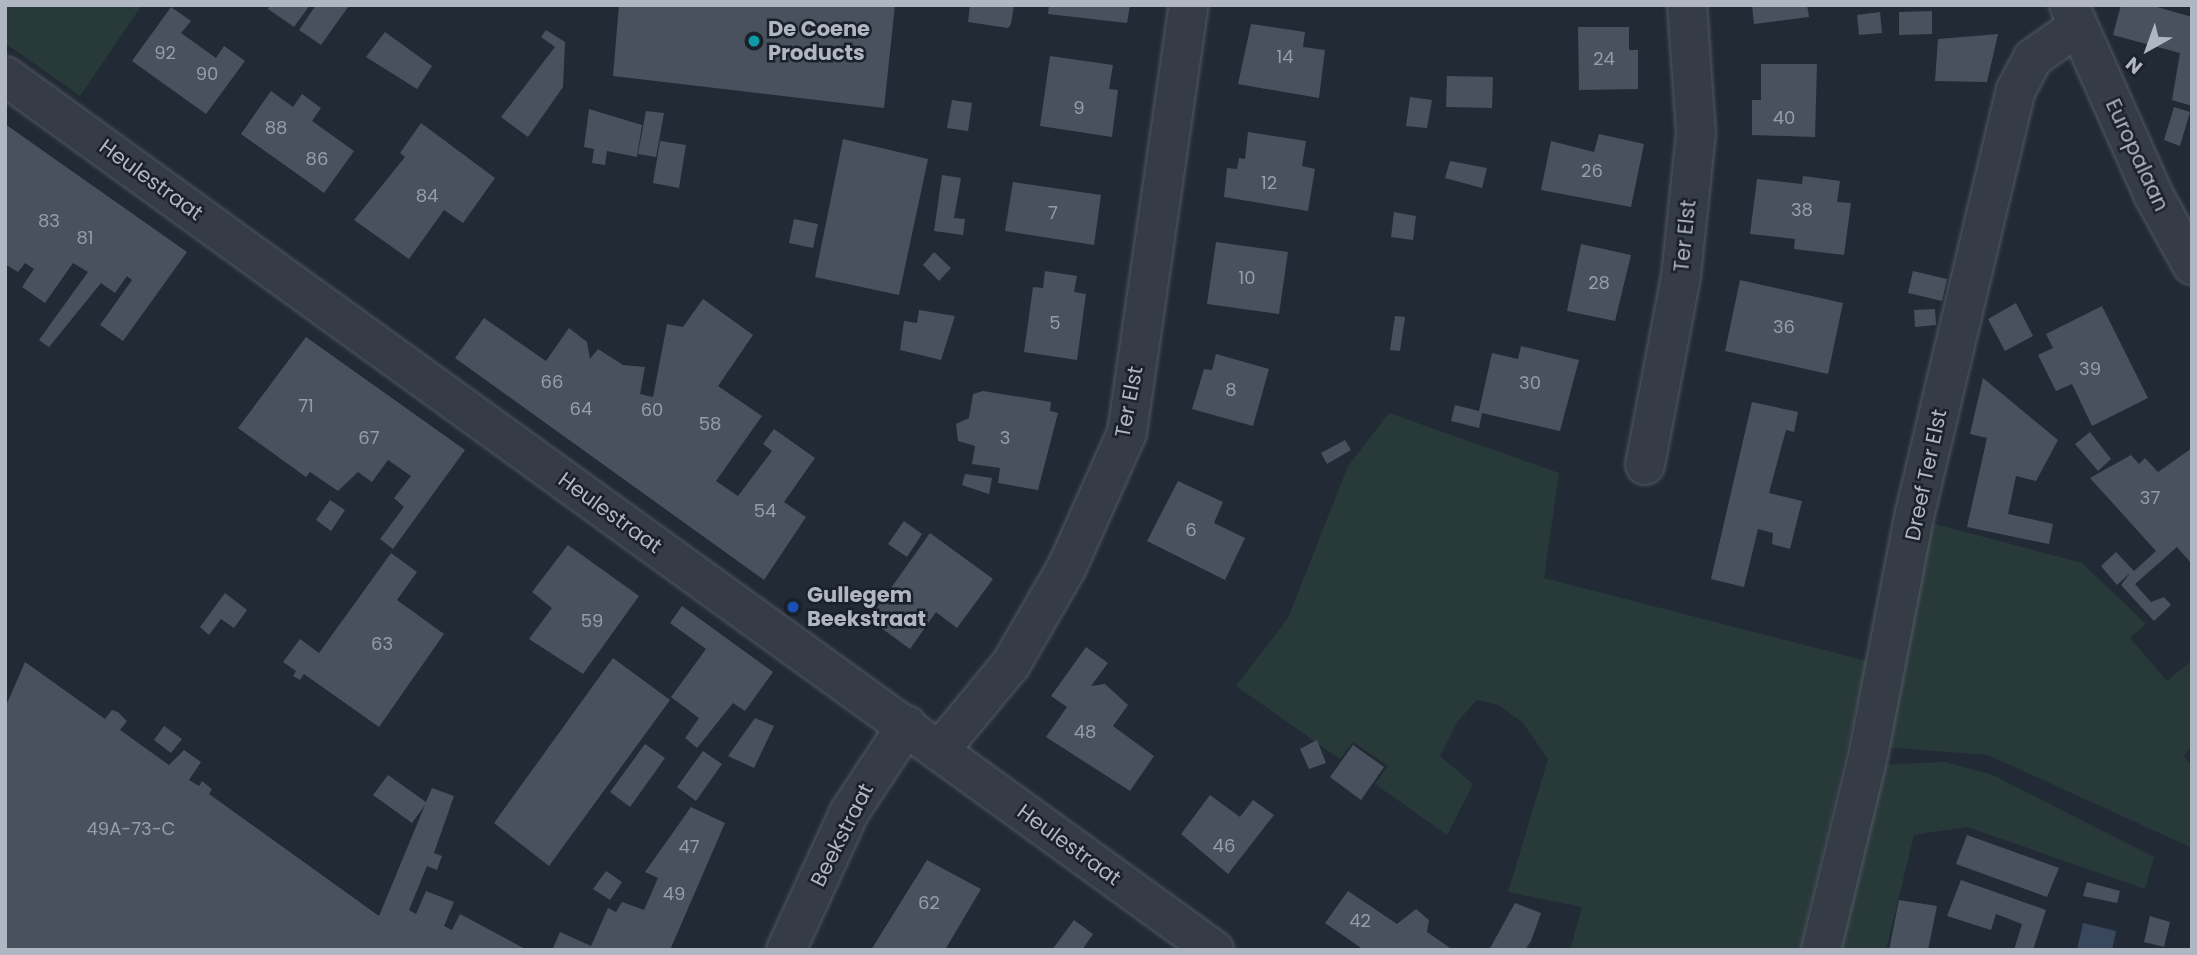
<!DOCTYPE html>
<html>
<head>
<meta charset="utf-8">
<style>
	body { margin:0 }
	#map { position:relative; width:2197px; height:955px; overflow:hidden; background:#222a35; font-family:Poppins,sans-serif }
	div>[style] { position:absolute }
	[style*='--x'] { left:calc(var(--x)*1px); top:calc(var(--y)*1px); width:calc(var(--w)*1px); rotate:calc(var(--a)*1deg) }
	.green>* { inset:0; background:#28393a }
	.water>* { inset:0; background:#39475d }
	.building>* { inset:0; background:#49515e }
	.roads { filter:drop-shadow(0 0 2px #535963) drop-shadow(0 0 2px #535963) }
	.minor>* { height:38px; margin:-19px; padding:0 19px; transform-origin:19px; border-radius:19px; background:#353c46 }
	.dots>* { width:19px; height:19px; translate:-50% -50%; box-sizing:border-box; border:4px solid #1b212a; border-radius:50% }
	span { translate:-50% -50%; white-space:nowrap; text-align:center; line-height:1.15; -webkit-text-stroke:5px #1b212a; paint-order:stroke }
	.number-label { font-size:18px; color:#969da9 }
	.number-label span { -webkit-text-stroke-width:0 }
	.poi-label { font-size:21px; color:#b0b6c2; font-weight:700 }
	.left { translate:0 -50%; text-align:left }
	.street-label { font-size:21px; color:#b0b6c2 }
	.frame { position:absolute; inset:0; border:7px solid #b0b6c2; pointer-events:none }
	.north { position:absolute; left:2113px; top:14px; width:70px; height:70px; -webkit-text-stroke:5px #1b212a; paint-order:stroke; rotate:220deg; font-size:19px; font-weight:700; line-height:28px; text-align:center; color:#b0b6c2 }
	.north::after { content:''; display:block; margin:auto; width:24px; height:32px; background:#b0b6c2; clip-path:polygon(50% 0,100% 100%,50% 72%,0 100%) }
</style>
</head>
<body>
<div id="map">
	<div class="green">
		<i style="clip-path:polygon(5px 5px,142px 5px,80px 96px,5px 43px)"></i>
		<i style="clip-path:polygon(1389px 413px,1559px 473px,1544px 578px,1867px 661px,1800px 950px,1570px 950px,1582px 907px,1508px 892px,1548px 759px,1523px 723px,1499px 705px,1477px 700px,1458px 721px,1440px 756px,1473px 784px,1447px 835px,1375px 784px,1388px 766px,1353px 742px,1340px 759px,1236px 686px,1288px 618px,1348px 466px)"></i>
		<i style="clip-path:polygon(1931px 523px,2082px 563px,2146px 624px,2130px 638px,2167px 681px,2192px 660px,2192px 747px,2183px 756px,2192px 765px,2192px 848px,1988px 755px,1883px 747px)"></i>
		<i style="clip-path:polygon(1944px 762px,1991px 774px,2154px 857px,2145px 889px,1967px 827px,1914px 835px,1886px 950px,1834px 950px,1878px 765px)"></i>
	</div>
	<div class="water">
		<i style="clip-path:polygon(2083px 923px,2116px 931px,2112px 950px,2077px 950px)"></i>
	</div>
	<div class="building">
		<i style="clip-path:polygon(270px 5px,310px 5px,294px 27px,268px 9px)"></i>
		<i style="clip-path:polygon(316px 5px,348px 7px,321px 45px,299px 30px)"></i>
		<i style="clip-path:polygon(619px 5px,895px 5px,884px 108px,613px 76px)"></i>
		<i style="clip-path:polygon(970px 5px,1014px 5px,1011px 24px,1008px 28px,968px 22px)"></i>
		<i style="clip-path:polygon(1049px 5px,1130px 5px,1127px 23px,1048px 14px)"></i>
		<i style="clip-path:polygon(1752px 5px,1807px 5px,1809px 17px,1754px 24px)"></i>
		<i style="clip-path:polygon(2121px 5px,2150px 5px,2192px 17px,2192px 106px,2172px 100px,2180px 53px,2113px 35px)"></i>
		<i style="clip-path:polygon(171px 7px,191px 21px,181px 33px,216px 58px,224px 46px,245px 61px,206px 114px,132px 61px)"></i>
		<i style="clip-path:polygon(1932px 11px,1932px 34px,1899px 35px,1899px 12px)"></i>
		<i style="clip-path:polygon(1880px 12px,1882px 33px,1859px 35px,1857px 15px)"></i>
		<i style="clip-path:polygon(1251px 24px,1305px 32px,1303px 47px,1325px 50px,1319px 98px,1238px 84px)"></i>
		<i style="clip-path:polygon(1578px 27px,1629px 27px,1629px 50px,1638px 50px,1638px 89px,1579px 90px)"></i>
		<i style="clip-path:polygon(546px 30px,565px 42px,563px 87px,528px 137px,501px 117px,555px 47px,541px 37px)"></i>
		<i style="clip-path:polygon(385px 32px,432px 66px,417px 89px,366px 57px)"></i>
		<i style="clip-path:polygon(1998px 34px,1987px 82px,1935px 81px,1938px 39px)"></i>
		<i style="clip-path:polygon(1050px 56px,1113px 65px,1109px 89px,1118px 90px,1112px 137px,1040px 126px)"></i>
		<i style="clip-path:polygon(1761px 64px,1817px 64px,1815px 137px,1752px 135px,1752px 100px,1761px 100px)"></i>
		<i style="clip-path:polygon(1447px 76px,1493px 77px,1492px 108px,1446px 107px)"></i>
		<i style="clip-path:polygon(271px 91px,293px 107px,302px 94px,321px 108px,312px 121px,354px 151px,324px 193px,241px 134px)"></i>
		<i style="clip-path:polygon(1410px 97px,1432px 100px,1427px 128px,1406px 126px)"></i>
		<i style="clip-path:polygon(952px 100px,972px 103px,968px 131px,947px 128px)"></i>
		<i style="clip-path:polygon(2174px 107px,2190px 112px,2180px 146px,2164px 140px)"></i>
		<i style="clip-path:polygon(589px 109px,642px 125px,637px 157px,607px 151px,605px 165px,592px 163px,594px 149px,584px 147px)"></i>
		<i style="clip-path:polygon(646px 111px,664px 113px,656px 157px,638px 154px)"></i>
		<i style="clip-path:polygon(421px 123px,495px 178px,463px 223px,444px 210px,409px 259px,354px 220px,405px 157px,400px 153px)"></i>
		<i style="clip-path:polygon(5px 124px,187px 252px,123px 341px,100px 325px,132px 280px,127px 276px,115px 293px,101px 283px,49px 347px,39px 340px,88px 272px,73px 263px,45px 303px,22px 287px,34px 269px,25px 263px,18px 272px,5px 264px)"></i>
		<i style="clip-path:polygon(1248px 132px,1306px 141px,1302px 166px,1315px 169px,1308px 211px,1224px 197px,1227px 168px,1237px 169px,1239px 158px,1245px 159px)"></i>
		<i style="clip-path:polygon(1599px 134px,1644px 144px,1631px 207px,1541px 190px,1551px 141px,1594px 152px)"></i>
		<i style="clip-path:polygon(843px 139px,928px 159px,899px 295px,815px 277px)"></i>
		<i style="clip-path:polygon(660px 141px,686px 145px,679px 188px,653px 183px)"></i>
		<i style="clip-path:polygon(1450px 161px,1487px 168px,1482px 188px,1445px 178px)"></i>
		<i style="clip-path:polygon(942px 175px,961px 178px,954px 218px,965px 219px,963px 235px,934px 231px)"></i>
		<i style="clip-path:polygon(1803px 176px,1840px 181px,1837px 202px,1851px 203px,1844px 255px,1794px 249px,1795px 239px,1750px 234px,1757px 179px,1802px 184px)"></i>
		<i style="clip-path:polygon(1013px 182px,1101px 195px,1094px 245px,1005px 231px)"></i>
		<i style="clip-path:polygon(1394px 212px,1416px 216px,1413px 240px,1391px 237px)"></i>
		<i style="clip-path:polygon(794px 219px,818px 224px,813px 248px,789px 243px)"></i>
		<i style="clip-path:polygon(1216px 242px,1288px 252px,1279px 314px,1207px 304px)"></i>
		<i style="clip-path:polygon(1581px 244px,1631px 255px,1615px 321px,1567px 311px)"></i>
		<i style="clip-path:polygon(934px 252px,951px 268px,939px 281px,923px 265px)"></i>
		<i style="clip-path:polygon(1045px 271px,1077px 276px,1074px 292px,1086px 294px,1077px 360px,1024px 352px,1033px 287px,1043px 288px)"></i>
		<i style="clip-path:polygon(1913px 271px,1947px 279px,1942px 301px,1908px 293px)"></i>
		<i style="clip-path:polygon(1740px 280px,1843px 303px,1828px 374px,1725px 351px)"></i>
		<i style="clip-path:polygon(703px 299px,753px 335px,718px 386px,762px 416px,716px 481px,738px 496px,772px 451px,763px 444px,774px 429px,815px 458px,784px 502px,806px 517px,764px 580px,455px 358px,484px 318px,546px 361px,569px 328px,587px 342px,590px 359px,598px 349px,623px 365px,645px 367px,640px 394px,653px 397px,667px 324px,683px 327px)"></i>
		<i style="clip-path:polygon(2016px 303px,2033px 336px,2005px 351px,1988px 319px)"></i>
		<i style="clip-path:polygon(2102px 306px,2148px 398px,2092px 426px,2072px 384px,2056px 391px,2038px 355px,2053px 348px,2046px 334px)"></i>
		<i style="clip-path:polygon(1935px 309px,1936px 325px,1915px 327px,1914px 310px)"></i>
		<i style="clip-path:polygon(919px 310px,955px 316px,941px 360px,900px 350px,904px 321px,917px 323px)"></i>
		<i style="clip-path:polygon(1395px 316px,1405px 317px,1400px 351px,1390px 350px)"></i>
		<i style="clip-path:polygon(306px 337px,465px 450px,393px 549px,380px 539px,404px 507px,394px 498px,411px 476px,388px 460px,372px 482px,358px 472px,338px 491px,310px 472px,306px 477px,238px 428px)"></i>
		<i style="clip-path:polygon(1521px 346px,1579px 360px,1560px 431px,1482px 413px,1479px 428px,1451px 421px,1455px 405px,1479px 411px,1492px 353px,1518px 359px)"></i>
		<i style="clip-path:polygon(1216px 354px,1269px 369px,1253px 426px,1192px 409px,1204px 369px,1212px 370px)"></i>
		<i style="clip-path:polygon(1983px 378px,2058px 440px,2036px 481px,2016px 476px,2008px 514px,2053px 524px,2049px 544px,1967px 527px,1987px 438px,1970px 434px)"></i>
		<i style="clip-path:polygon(983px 391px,1051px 402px,1050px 411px,1058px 413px,1038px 490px,998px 483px,1000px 468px,972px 464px,975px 446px,958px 441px,956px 424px,969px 418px,973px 394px)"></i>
		<i style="clip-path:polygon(1752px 402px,1798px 412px,1794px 432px,1786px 430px,1769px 493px,1802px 501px,1790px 549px,1772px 544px,1773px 533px,1758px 529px,1744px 587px,1711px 579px)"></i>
		<i style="clip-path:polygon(2090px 432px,2111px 459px,2098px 471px,2075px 444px)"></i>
		<i style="clip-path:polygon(1345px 440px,1351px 450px,1327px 464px,1321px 453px)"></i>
		<i style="clip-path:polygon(2192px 448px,2192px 564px,2177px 547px,2135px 584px,2151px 602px,2164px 597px,2171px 605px,2154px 621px,2121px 585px,2130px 573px,2117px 585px,2101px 566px,2116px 552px,2134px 571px,2156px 551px,2090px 478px,2131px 455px,2139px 464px,2145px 458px,2158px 472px)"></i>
		<i style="clip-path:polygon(965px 474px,992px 478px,989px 494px,962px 485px)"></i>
		<i style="clip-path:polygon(1178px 481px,1223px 502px,1214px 523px,1245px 538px,1225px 580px,1147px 541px)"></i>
		<i style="clip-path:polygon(330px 500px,345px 510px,331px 531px,316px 520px)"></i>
		<i style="clip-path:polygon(904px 521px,922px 534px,907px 557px,888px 544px)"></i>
		<i style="clip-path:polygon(930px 533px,993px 579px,957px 628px,936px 612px,910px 649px,869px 619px)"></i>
		<i style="clip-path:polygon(568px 545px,639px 596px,583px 674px,529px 639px,552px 608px,532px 592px)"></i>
		<i style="clip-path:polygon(391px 553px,417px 572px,397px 600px,444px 634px,379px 727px,304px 674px,300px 680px,293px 676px,296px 671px,283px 662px,300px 639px,319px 653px)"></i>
		<i style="clip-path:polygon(225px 593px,247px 610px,234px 628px,221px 619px,209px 635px,200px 627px)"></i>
		<i style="clip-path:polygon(682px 606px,773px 672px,745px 711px,733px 703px,697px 748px,685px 738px,699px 718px,671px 697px,706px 649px,670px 623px)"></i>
		<i style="clip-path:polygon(1086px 647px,1108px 663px,1091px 686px,1105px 684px,1128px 705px,1113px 726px,1154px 756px,1130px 791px,1046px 737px,1067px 707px,1051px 696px)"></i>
		<i style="clip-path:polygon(613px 658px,670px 700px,549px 866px,494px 823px)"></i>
		<i style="clip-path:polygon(25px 662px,105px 719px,112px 710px,118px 712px,127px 721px,120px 730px,169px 765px,184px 750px,201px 762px,189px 780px,199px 786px,202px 781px,212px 789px,209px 794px,379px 916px,425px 805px,412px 823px,373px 795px,388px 775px,426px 802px,432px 788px,454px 796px,434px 853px,442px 856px,437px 870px,427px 866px,409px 910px,416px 914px,426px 891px,454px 902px,444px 926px,452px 930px,460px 914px,527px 950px,5px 950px,5px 708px)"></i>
		<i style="clip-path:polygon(755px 718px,774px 726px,754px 768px,728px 756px)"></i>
		<i style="clip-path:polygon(164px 726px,182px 739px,171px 753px,154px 740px)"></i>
		<i style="clip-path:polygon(1317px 740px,1326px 763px,1309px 769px,1300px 749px)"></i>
		<i style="clip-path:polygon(645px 744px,665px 758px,630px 807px,610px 792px)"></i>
		<i style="clip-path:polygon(1353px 745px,1384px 767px,1361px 800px,1330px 777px)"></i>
		<i style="clip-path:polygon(703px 751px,722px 764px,696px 801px,677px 787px)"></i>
		<i style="clip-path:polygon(1210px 795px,1240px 817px,1253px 800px,1274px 815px,1228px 874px,1181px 834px)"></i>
		<i style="clip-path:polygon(691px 807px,725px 823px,670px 950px,552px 950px,560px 932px,591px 946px,608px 908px,616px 912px,622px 902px,644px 910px,658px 878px,645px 872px)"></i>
		<i style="clip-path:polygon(1967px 835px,2059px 868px,2047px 897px,1956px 864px)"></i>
		<i style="clip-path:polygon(927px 860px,981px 889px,945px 950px,871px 950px)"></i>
		<i style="clip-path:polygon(606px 871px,622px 882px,610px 900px,593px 889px)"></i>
		<i style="clip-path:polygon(1961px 880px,2046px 910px,2033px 950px,2014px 950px,2022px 924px,1996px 914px,1991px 930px,1947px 916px)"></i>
		<i style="clip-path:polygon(2087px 882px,2120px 891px,2117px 903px,2083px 896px)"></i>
		<i style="clip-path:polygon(1348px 891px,1397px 924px,1416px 909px,1429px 920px,1427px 932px,1453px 950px,1364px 950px,1325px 923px)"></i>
		<i style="clip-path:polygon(1899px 900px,1937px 906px,1928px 950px,1889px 950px)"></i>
		<i style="clip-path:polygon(1515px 903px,1541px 913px,1531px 941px,1525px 950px,1489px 950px)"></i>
		<i style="clip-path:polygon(2150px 916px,2170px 922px,2164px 947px,2144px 942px)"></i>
		<i style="clip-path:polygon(1074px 920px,1093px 934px,1082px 950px,1052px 950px)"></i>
	</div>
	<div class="roads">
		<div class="minor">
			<i style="--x:2069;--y:5;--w:207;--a:66"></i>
			<i style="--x:2153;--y:194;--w:81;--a:61.2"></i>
			<i style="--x:5;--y:76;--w:1492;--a:35.86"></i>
			<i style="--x:1645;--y:465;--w:192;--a:-79.2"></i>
			<i style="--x:1681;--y:276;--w:144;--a:-84"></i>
			<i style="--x:1696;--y:133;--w:128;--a:-94"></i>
			<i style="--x:939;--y:751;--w:113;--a:-50.4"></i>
			<i style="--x:1011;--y:664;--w:112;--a:-60"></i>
			<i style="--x:1067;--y:567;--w:147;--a:-65.9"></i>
			<i style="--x:1127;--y:433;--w:432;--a:-81.8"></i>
			<i style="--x:786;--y:950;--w:153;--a:-65.3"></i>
			<i style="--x:850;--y:811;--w:103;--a:-56.5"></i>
			<i style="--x:1821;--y:950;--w:200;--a:-76.4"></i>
			<i style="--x:1868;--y:756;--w:248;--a:-79.1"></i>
			<i style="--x:1915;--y:513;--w:435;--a:-76.6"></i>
			<i style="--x:2016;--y:90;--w:36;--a:-62"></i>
			<i style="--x:2033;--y:58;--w:55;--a:-35.4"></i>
		</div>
	</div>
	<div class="dots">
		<i style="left:754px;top:41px;background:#0f9aa8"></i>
		<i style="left:793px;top:607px;background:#1a4fb4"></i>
	</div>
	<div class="number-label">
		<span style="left:165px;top:53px">92</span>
		<span style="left:1285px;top:57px">14</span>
		<span style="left:1604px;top:59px">24</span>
		<span style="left:207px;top:74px">90</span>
		<span style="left:1079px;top:108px">9</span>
		<span style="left:1784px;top:118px">40</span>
		<span style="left:276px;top:128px">88</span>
		<span style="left:317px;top:159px">86</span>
		<span style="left:1592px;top:171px">26</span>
		<span style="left:1269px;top:183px">12</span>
		<span style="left:427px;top:196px">84</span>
		<span style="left:1802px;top:210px">38</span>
		<span style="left:1053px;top:213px">7</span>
		<span style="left:49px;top:221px">83</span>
		<span style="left:85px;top:238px">81</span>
		<span style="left:1247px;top:278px">10</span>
		<span style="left:1599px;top:283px">28</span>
		<span style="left:1055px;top:323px">5</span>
		<span style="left:1784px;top:327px">36</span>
		<span style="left:2090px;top:369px">39</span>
		<span style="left:552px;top:382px">66</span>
		<span style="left:1530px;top:383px">30</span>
		<span style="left:1231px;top:390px">8</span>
		<span style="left:306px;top:406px">71</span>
		<span style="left:581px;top:409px">64</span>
		<span style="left:652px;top:410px">60</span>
		<span style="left:710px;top:424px">58</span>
		<span style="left:369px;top:438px">67</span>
		<span style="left:1005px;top:438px">3</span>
		<span style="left:2150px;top:498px">37</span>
		<span style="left:765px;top:511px">54</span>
		<span style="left:1191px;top:530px">6</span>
		<span style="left:592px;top:621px">59</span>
		<span style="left:382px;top:644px">63</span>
		<span style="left:1085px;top:732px">48</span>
		<span style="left:131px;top:829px">49A-73-C</span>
		<span style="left:1224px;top:846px">46</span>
		<span style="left:689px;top:847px">47</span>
		<span style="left:674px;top:894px">49</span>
		<span style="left:929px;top:903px">62</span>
		<span style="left:1360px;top:921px">42</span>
	</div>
	<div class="poi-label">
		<span class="left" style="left:768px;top:41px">De Coene<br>Products</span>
		<span class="left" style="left:807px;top:607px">Gullegem<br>Beekstraat</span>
	</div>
	<div class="street-label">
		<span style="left:2137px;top:155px;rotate:65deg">Europalaan</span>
		<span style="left:151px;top:180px;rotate:36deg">Heulestraat</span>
		<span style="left:1685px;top:236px;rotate:-84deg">Ter Elst</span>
		<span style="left:1129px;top:402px;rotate:-79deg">Ter Elst</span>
		<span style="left:1926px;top:475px;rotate:-78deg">Dreef Ter Elst</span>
		<span style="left:610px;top:513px;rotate:36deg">Heulestraat</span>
		<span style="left:842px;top:835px;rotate:-63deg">Beekstraat</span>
		<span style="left:1069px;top:845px;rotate:36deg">Heulestraat</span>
	</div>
	<div class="frame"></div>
	<div class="north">N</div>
</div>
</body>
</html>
